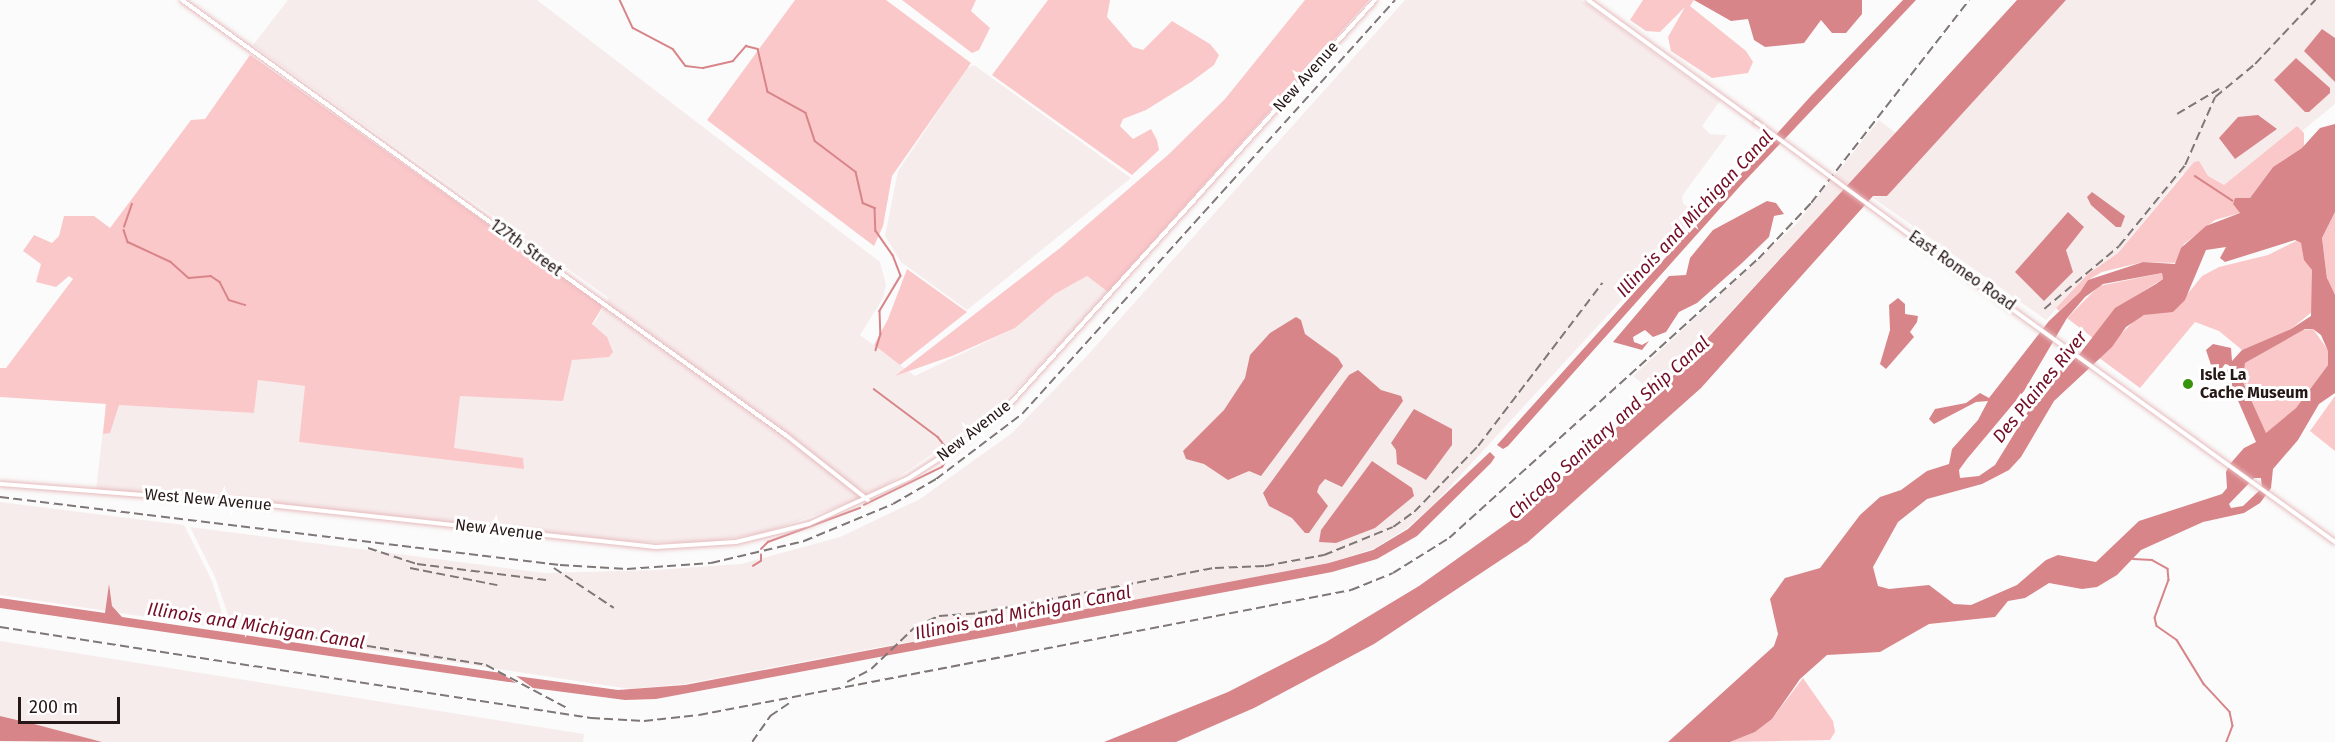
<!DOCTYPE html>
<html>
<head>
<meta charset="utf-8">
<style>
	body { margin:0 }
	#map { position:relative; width:2335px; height:742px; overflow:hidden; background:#fbfbfb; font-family:"Fira Sans",sans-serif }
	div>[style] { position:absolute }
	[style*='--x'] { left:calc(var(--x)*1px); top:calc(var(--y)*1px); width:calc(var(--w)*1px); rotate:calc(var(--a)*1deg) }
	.built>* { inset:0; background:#f7ecec }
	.green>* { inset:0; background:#fbc8ca }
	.water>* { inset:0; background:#d88589 }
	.stream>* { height:1.5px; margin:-0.75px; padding:0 0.75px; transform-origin:0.75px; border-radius:0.75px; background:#d88589 }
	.roads { filter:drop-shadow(0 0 2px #e6babc) drop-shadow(0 0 2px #e6babc) }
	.secondary>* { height:4px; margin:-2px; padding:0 2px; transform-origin:2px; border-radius:2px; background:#fff }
	.rail>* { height:1.5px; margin-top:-0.75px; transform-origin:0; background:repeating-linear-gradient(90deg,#7f7676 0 9px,transparent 0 13.5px) }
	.bridges { filter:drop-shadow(0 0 2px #e6babc) drop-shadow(0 0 2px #e6babc) }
	.secondary-bridge>* { height:4px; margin:-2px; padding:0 2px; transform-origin:2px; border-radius:2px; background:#fff }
	.dots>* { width:16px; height:16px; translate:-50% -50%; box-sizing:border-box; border:3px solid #fff; border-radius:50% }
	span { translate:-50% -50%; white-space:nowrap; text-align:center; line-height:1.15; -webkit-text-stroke:6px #fff; paint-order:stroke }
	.street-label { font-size:16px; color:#271818 }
	.poi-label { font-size:16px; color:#271818; font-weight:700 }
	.left { translate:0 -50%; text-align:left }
	.water-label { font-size:18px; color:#720c23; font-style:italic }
	.scale { position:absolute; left:18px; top:697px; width:102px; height:27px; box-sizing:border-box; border:3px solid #271818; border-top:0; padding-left:8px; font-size:18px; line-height:21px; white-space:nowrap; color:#271818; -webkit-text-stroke:4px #fff; paint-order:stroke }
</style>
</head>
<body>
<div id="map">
	<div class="built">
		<i style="clip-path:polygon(288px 0,537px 0,880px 262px,886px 285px,883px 298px,860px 335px,915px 376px,1015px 328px,1055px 294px,1087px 276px,1108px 292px,1028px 378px,981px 421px,873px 494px,764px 533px,701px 543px,637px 542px,216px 497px,96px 490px,106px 404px,254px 413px,258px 380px,306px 386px,299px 442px,523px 458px,453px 448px,460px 395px,572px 360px,609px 298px,253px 45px)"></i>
		<i style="clip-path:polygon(1405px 0,1581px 0,1720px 101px,1702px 126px,1710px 134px,1727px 135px,1682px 196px,1683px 203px,1699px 216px,1434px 504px,1407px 528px,1375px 548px,1329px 563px,684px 684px,630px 689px,233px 629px,215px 577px,190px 527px,544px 573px,656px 570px,741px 564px,840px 537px,920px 499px,1012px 433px,1085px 358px)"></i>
		<i style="clip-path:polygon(2066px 0,2335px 0,2335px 104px,2233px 188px,2183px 173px,2118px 253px,2088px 274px,2046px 320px,1872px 197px,1887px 196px)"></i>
		<i style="clip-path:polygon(974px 65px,1131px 178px,967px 310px,901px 262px,885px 236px,898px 171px,967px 68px)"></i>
		<i style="clip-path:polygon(1879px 120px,1896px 133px,1649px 400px,1639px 390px,1644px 385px,1633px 376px,1796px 224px)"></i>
		<i style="clip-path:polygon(0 502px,184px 525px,212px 581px,227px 629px,0 595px)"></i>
		<i style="clip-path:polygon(0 641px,584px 734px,583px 742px,102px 742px,0 716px)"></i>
	</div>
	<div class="green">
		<i style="clip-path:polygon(795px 0,886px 0,971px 63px,892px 176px,883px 226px,874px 246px,707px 120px)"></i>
		<i style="clip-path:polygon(902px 0,976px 0,971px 11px,990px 28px,979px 50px,972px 53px)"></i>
		<i style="clip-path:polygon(1048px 0,1110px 0,1107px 17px,1133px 47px,1143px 50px,1172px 21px,1210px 44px,1219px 55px,1214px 65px,1191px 82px,1146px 110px,1123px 119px,1120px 126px,1133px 139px,1151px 129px,1157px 140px,1159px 150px,1132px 175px,992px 75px)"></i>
		<i style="clip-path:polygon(1305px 0,1369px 0,1108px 292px,1087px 276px,1055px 294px,1015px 328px,952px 356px,895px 376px,1060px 248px,1169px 154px,1225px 99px)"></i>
		<i style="clip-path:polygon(1643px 0,1694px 0,1690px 6px,1746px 51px,1753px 62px,1748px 73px,1712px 78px,1671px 51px,1668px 37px,1685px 7px,1660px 32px,1646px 31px,1630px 20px)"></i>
		<i style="clip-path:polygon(250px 55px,603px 306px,592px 324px,607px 337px,613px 352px,609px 357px,572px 360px,563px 401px,460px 396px,454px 448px,523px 458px,524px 469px,299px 442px,305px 386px,258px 380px,254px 413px,119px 405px,110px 433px,103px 434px,106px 404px,0 397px,0 368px,6px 368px,73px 279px,69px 276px,56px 287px,36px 282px,41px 264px,23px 251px,34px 235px,52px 243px,59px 236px,64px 216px,94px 216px,110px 228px,191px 120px,205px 119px)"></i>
		<i style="clip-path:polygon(2297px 126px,2304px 133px,2304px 147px,2273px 167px,2250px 198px,2233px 201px,2240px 213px,2215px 220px,2184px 244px,2177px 263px,2143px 262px,2102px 272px,2088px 280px,2080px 292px,2059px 311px,2056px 308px,2088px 274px,2118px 253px,2194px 162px,2199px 161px,2208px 176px,2224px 185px)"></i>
		<i style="clip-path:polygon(2335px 212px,2335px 295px,2328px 283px,2322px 238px)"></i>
		<i style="clip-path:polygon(2296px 241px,2301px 243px,2312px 270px,2313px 311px,2291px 329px,2242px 350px,2219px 331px,2195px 322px,2140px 388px,2098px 357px,2137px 318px,2156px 311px,2173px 312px,2202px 276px,2219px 267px,2268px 255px)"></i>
		<i style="clip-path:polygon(907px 269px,967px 312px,900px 365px,874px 345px,888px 319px)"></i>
		<i style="clip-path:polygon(2162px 273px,2163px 279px,2134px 297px,2093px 338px,2067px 318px,2099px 286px)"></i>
		<i style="clip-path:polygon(2313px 329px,2328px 350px,2328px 365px,2296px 408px,2266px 434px,2243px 382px,2245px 363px,2303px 330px)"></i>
		<i style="clip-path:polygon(2335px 396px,2335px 451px,2310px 431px)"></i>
		<i style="clip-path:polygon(1803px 678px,1833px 721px,1835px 732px,1830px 740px,1730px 742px,1755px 732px,1772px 719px)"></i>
	</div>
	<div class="water">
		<i style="clip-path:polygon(1694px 0,1862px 0,1862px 14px,1846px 33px,1832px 33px,1821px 20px,1804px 43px,1765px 47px,1754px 40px,1748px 19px,1731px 21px)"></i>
		<i style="clip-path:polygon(1903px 0,1916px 0,1741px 185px,1508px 446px,1503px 449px,1497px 445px,1810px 97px)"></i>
		<i style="clip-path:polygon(2017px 0,2066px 0,1887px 196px,1873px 196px,1701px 388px,1528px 542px,1374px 644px,1254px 708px,1176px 742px,1104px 742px,1228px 692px,1326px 642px,1419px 586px,1527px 509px,1671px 378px)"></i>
		<i style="clip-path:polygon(2322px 29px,2335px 38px,2335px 82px,2304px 51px)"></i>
		<i style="clip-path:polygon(2296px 58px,2330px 88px,2330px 93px,2309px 112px,2305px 112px,2274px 80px)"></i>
		<i style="clip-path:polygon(2258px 115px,2277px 129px,2235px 159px,2219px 138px,2238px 117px)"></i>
		<i style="clip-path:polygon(evenodd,2335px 124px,2335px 212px,2322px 238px,2327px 278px,2335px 295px,2335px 393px,2319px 404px,2298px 440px,2273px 469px,2271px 488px,2260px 503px,2244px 513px,2203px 522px,2141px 550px,2117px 575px,2097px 587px,2082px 589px,2049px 583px,2025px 598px,2008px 601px,1995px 617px,1929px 624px,1880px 652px,1827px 655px,1800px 679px,1772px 719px,1755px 732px,1730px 742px,1668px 742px,1774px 646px,1778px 634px,1770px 599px,1785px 578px,1820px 568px,1860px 515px,1880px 497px,1901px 490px,1927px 471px,1949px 464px,1952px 449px,1978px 420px,1988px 401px,1976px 402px,1934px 424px,1929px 419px,1935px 409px,1966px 403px,1980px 393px,1989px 398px,2049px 321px,2080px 292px,2088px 280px,2143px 262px,2175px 264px,2181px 248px,2206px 226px,2240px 213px,2233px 204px,2235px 198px,2250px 198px,2273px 167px,2302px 148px,2320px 128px,2335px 124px,2295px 240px,2301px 243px,2304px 260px,2312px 270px,2311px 316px,2291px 329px,2242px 350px,2232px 361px,2231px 348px,2213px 344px,2206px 350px,2213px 371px,2219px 372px,2225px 364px,2229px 365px,2227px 372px,2233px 389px,2256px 442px,2244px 448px,2230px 464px,2226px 472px,2227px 488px,2222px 494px,2139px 521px,2096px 562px,2058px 555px,2046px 560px,2017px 585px,1971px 605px,1954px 604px,1929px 585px,1889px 589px,1878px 586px,1873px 567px,1898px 522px,1927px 499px,1982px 484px,2009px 470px,2021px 457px,2054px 401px,2112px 347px,2126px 327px,2144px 315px,2173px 312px,2185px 300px,2206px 250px,2226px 247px,2220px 258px,2225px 262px,2295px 240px,2335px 124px,2162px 273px,2163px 279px,2156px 284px,2115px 308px,2078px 356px,2046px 382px,1995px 465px,1979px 476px,1960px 478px,1959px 470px,1967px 459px,2024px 391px,2067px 318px,2085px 297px,2103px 284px,2162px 273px,2335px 124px,2305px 329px,2313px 329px,2321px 335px,2328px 351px,2328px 365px,2296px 408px,2266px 433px,2243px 382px,2245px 363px,2305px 329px,2335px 124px,2254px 478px,2261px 478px,2262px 488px,2243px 506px,2231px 508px,2229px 504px,2254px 478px)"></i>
		<i style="clip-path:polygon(2092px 192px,2125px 216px,2121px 227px,2116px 227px,2091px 205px,2087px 197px)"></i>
		<i style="clip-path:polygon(1767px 201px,1776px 203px,1784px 214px,1774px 216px,1769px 237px,1742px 263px,1697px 303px,1679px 312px,1666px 332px,1653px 337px,1645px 330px,1633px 337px,1634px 342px,1642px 345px,1649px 341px,1642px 350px,1613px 342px,1669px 276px,1686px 275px,1690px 258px,1713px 230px)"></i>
		<i style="clip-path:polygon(2068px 212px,2084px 227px,2066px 250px,2073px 272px,2044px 301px,2015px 272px)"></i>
		<i style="clip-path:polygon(1898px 298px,1905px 304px,1905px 314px,1918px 316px,1917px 322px,1910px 332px,1914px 337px,1886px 369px,1880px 364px,1890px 330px,1889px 305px)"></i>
		<i style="clip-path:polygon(1296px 317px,1301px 320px,1305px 334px,1338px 358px,1343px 366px,1261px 476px,1249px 471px,1228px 480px,1204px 464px,1186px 459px,1183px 451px,1224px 410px,1245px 378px,1250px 355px,1270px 333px)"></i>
		<i style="clip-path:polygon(1358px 370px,1381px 390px,1401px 396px,1403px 401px,1342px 487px,1325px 479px,1319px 486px,1317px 492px,1328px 506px,1309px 533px,1305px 533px,1292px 518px,1269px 506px,1263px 493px,1349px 375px)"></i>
		<i style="clip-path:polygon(1414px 409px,1452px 429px,1452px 445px,1426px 480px,1397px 464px,1396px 450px,1391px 443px)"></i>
		<i style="clip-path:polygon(1490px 452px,1495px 457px,1491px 463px,1417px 536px,1377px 559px,1332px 572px,656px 699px,625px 700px,533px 688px,516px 676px,618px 690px,685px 685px,1329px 563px,1373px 550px,1408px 529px)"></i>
		<i style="clip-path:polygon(1372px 461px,1412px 488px,1414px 496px,1375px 528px,1336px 543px,1319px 542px,1321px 530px)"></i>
		<i style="clip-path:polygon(109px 584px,112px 606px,122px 617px,501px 673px,516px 683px,0 608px,0 598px,105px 613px)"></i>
		<i style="clip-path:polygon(0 716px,34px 724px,102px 742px,0 741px)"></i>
	</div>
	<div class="stream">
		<i style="--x:620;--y:0;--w:31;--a:65"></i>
		<i style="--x:633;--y:28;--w:45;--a:27.7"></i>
		<i style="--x:673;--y:49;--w:21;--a:53"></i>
		<i style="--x:686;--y:66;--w:17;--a:7"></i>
		<i style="--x:703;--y:68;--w:31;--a:-13"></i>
		<i style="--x:733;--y:61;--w:20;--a:-49"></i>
		<i style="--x:746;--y:46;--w:12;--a:14"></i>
		<i style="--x:758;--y:49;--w:44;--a:76.9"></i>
		<i style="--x:768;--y:92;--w:43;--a:28.9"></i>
		<i style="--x:806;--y:113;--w:29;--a:72"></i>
		<i style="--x:815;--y:141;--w:51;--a:37.1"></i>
		<i style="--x:856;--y:172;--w:32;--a:77"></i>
		<i style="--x:863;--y:203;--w:13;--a:23"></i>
		<i style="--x:875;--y:208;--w:23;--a:88"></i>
		<i style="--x:876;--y:231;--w:29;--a:55"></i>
		<i style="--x:893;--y:255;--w:22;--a:69"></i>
		<i style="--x:901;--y:276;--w:41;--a:121"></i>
		<i style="--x:880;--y:311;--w:23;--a:88"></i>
		<i style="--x:881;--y:334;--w:17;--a:107"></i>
		<i style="--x:2195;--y:176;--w:45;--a:33.3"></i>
		<i style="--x:124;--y:227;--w:24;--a:-71"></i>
		<i style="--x:124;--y:230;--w:13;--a:72"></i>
		<i style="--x:128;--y:242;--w:47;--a:24.9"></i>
		<i style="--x:171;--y:262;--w:24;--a:42"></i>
		<i style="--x:189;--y:278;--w:22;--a:-5"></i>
		<i style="--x:211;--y:276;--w:11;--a:34"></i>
		<i style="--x:220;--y:282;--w:20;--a:63"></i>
		<i style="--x:229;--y:300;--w:17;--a:17"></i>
		<i style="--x:874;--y:389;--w:80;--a:36.9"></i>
		<i style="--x:938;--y:437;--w:16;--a:52"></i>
		<i style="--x:864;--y:505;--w:87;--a:-26"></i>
		<i style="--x:942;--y:467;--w:13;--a:-58"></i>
		<i style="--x:761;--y:549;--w:10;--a:-45"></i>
		<i style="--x:768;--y:542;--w:98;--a:-20.3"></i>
		<i style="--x:2133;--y:559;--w:19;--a:3"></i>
		<i style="--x:2152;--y:560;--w:18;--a:29"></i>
		<i style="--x:2168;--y:569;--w:11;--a:85"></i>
		<i style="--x:2169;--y:580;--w:40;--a:110.2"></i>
		<i style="--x:2155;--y:618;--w:8;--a:76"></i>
		<i style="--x:2157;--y:626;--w:24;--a:35"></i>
		<i style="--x:2177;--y:640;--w:52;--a:58.5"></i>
		<i style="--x:2204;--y:684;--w:38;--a:47"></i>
		<i style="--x:2230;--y:712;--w:14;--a:78"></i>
		<i style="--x:2233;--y:726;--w:17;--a:111"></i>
		<i style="--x:753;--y:566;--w:9;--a:-32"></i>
		<i style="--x:761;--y:561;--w:6;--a:-90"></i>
	</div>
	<div class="roads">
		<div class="secondary">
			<i style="--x:182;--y:0;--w:746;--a:35.78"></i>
			<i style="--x:787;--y:436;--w:103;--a:38.3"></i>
			<i style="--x:1588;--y:0;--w:208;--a:36"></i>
			<i style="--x:1933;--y:252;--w:496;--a:35.8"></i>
			<i style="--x:0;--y:484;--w:261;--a:4.4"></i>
			<i style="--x:260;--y:504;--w:398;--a:6.2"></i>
			<i style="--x:656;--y:547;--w:80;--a:-3.6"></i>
			<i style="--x:736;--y:542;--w:75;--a:-13.9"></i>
			<i style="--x:809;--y:524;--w:110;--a:-24.7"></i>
			<i style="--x:909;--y:478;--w:54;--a:-32.8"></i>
			<i style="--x:954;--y:449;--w:70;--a:-38.7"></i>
			<i style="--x:1009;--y:405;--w:546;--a:-47.9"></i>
		</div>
	</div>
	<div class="rail">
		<i style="--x:2177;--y:114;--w:49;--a:-30.8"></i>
		<i style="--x:2044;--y:309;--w:98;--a:-40"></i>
		<i style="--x:2119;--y:246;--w:104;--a:-50.8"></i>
		<i style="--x:2185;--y:165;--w:74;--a:-66.2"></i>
		<i style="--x:2215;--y:97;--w:52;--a:-39.5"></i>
		<i style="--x:2255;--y:64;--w:88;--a:-46.8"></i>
		<i style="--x:0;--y:497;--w:564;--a:6.92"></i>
		<i style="--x:560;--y:565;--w:67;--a:3.4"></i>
		<i style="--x:627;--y:569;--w:84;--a:-4.1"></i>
		<i style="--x:711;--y:563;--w:96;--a:-13.3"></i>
		<i style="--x:804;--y:541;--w:96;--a:-22.6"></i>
		<i style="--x:893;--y:504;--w:50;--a:-30.2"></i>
		<i style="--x:936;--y:479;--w:108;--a:-37.1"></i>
		<i style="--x:1022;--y:414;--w:557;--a:-47.98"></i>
		<i style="--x:368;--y:548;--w:52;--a:18.1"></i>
		<i style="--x:417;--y:564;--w:130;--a:7.1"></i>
		<i style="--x:410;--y:568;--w:89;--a:11.1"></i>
		<i style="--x:554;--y:568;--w:72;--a:33.7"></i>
		<i style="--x:0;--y:627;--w:598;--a:8.75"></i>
		<i style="--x:591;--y:718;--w:53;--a:3.2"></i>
		<i style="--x:644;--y:721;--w:55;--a:-6.2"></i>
		<i style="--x:699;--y:715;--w:664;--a:-10.85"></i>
		<i style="--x:1351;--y:590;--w:45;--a:-22"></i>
		<i style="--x:1393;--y:573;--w:66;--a:-32"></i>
		<i style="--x:1449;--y:538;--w:416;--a:-42.1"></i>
		<i style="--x:1758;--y:259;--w:77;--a:-46.6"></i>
		<i style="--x:1811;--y:203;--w:257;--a:-52.1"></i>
		<i style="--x:247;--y:627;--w:242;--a:9"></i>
		<i style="--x:486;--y:665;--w:92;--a:28"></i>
		<i style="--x:847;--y:682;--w:27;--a:-28"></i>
		<i style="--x:871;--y:669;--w:61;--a:-43.7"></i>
		<i style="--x:915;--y:627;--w:26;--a:-25"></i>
		<i style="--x:939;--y:616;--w:39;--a:-4"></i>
		<i style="--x:978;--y:613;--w:241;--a:-10.8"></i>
		<i style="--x:1215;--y:568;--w:50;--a:-2.3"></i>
		<i style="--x:1265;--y:566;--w:60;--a:-10.6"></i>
		<i style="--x:1324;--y:555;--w:74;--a:-22.1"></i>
		<i style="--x:1393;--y:527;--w:26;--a:-36"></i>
		<i style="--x:1414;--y:512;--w:92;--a:-45.9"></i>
		<i style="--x:1478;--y:446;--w:205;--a:-52.7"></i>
		<i style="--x:752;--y:742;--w:32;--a:-55"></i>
		<i style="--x:770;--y:716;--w:25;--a:-34"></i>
	</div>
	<div class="bridges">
		<div class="secondary-bridge">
			<i style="--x:1756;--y:122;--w:220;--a:36.3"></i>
		</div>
	</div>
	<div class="dots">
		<i style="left:2188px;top:384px;background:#38940b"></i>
	</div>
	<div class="street-label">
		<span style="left:1306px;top:77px;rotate:-48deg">New Avenue</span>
		<span style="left:526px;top:248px;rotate:36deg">127th Street</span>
		<span style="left:1962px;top:271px;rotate:35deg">East Romeo Road</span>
		<span style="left:974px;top:431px;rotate:-38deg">New Avenue</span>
		<span style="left:208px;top:500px;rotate:5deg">West New Avenue</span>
		<span style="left:499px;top:530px;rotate:7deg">New Avenue</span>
	</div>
	<div class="poi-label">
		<span class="left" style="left:2200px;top:384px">Isle La<br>Cache Museum</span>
	</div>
	<div class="water-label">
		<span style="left:1695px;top:214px;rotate:-47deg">Illinois and Michigan Canal</span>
		<span style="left:2040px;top:387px;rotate:-51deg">Des Plaines River</span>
		<span style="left:1609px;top:428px;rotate:-42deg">Chicago Sanitary and Ship Canal</span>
		<span style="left:1023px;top:613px;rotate:-11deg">Illinois and Michigan Canal</span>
		<span style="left:256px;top:626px;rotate:9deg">Illinois and Michigan Canal</span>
	</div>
	<div class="scale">200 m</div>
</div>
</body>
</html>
